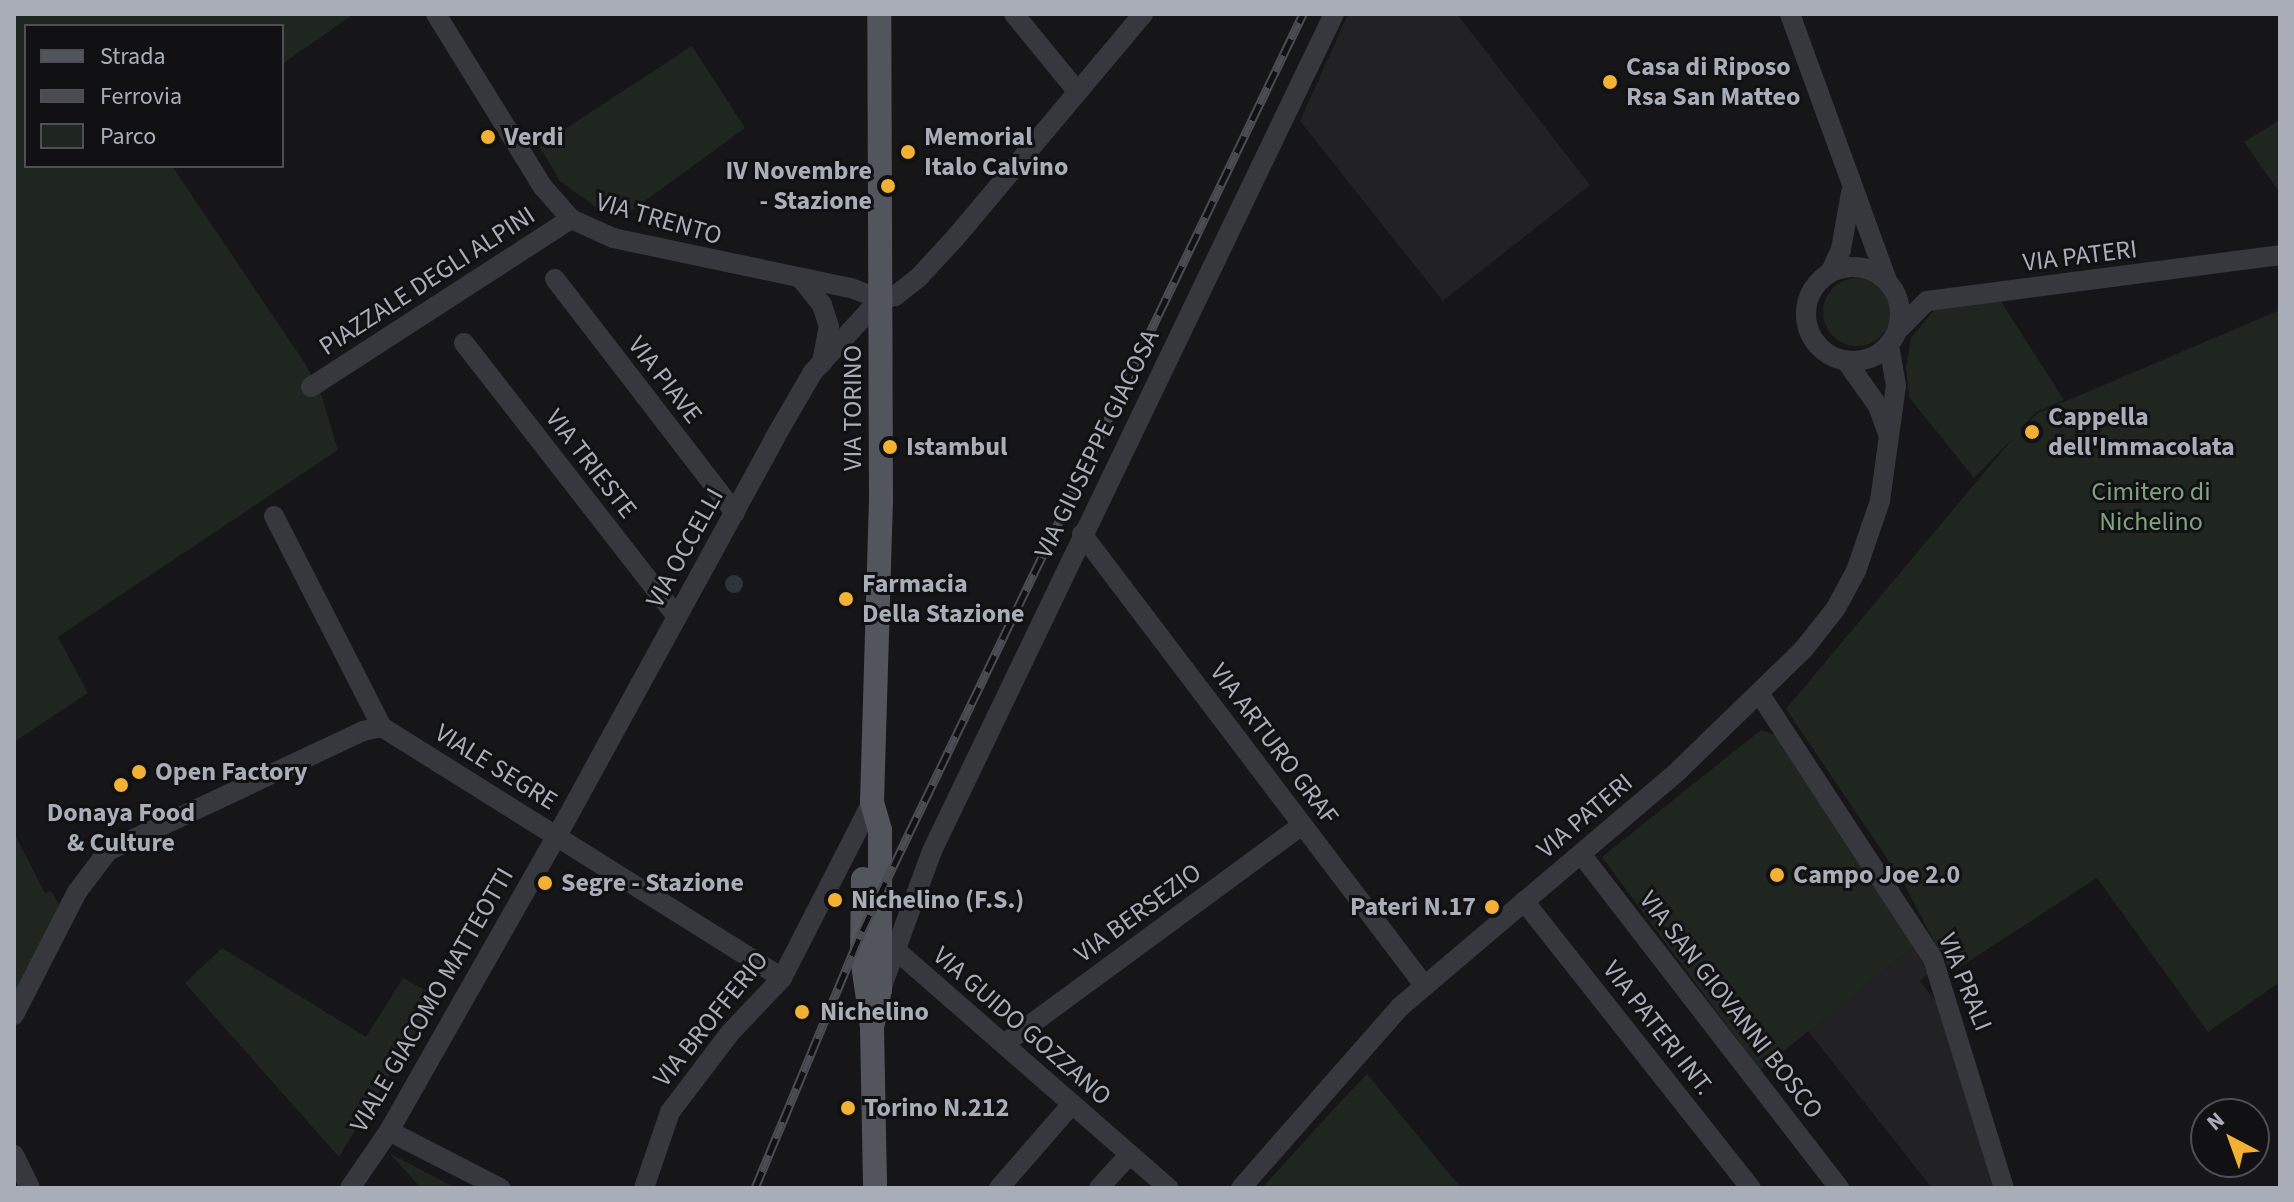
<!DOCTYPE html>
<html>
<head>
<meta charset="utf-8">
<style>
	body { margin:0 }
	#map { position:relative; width:2294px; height:1202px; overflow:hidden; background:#161618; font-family:"Source Sans 3",sans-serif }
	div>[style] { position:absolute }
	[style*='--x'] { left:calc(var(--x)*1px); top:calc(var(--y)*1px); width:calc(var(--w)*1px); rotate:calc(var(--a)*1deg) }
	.built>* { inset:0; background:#222225 }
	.green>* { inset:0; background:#1e261f }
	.round { border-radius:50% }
	.water>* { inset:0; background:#2c353c }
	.minor>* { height:20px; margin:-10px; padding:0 10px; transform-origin:10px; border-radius:10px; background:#37383d }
	.minor>.ring { margin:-10px; padding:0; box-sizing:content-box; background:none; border:20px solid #37383d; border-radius:50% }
	.major>* { height:24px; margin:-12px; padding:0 12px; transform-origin:12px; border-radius:12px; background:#53555c }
	.rail>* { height:9px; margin-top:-4.5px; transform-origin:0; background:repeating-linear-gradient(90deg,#111113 0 18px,#4a4c52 0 36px); box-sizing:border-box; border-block:2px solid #4a4c52 }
	.dots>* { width:22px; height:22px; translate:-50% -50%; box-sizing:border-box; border:4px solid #111113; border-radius:50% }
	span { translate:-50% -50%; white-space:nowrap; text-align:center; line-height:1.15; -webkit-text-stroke:6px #111113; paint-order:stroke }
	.poi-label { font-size:26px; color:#a8adb8; font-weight:700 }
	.left { translate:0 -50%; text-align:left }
	.right { translate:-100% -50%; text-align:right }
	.street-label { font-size:26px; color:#a8adb8 }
	.park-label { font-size:26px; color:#7fa381 }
	.frame { position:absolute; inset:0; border:16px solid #a8adb8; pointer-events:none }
	.legend { position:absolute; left:24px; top:24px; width:260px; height:144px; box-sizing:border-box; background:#111113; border:2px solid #4d4f55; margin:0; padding:10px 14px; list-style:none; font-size:24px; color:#a8adb8 }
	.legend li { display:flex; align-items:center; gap:16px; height:40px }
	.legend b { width:40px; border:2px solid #4d4f55 }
	.north { position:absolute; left:2190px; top:1098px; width:80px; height:80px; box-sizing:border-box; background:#111113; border:2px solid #4d4f55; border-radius:50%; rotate:319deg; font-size:22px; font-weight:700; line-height:32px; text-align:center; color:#a8adb8 }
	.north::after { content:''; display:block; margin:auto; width:28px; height:36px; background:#f2b134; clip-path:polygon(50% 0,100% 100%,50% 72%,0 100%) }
</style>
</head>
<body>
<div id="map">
	<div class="built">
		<i style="clip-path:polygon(1348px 14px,1457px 14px,1590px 185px,1443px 301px,1300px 121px)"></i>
		<i style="clip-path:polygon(1915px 946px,1928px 974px,1920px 981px,1951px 1021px,1997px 1188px,1932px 1188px,1808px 1031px)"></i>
	</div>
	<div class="green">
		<i style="clip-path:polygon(20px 14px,354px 14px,282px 64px,282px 26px,26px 26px,26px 166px,172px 166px,304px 362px,321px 394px,338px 450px,58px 637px,88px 693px,14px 742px,14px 17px)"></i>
		<i style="clip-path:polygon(692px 46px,745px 128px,627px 214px,597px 208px,560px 181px,539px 146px)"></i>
		<i style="clip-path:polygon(2280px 120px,2280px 193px,2244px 142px)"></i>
		<i class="round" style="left:1823px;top:278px;width:68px;height:68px"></i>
		<i style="clip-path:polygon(2000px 300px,2064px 400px,2036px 412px,2020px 430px,2038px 413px,2280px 310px,2280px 982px,2208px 1032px,2097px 878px,1951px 973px,1903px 882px,1786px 709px,2014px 437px,1974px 478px,1909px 397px,1906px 368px,1911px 338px,1934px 310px)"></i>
		<i style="clip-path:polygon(1761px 730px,1775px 735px,1915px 946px,1760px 1070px,1602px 857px)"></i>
		<i style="clip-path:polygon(14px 833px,45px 893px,51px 891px,59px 904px,37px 973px,14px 1006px)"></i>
		<i style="clip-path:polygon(222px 948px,366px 1037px,403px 978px,437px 997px,339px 1157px,185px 983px)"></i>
		<i style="clip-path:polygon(1367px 1074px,1461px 1188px,1262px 1188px,1342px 1100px)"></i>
		<i style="clip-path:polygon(389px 1153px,456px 1188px,421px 1188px)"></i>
	</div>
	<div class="water">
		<i class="round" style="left:725px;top:575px;width:18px;height:18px"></i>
	</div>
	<div class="minor">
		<i style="--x:436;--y:14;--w:203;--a:58.3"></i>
		<i style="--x:543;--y:187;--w:43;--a:48.8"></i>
		<i style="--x:571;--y:219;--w:46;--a:24.3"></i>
		<i style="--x:613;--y:238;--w:243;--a:11.9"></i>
		<i style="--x:851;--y:288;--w:31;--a:21"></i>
		<i style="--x:1014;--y:14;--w:99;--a:50.7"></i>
		<i style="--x:1790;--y:14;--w:283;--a:70"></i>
		<i class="ring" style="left:1806px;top:267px;width:74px;height:74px"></i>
		<i style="--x:1830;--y:273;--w:26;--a:-65"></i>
		<i style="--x:1841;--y:249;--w:57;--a:-79.9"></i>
		<i style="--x:555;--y:279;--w:295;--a:52.4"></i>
		<i style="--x:802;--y:280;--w:32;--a:51"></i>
		<i style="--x:822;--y:305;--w:22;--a:72"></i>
		<i style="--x:829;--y:326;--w:38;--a:101"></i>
		<i style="--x:880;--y:299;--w:15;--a:-11"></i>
		<i style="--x:895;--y:296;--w:31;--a:-38"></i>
		<i style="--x:919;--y:277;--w:54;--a:-47.2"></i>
		<i style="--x:956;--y:237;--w:291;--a:-50"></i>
		<i style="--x:1898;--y:330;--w:41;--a:-45"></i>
		<i style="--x:1927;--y:301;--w:356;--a:-7.4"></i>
		<i style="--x:464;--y:343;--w:347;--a:52.1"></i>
		<i style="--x:1846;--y:361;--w:55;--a:54.6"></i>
		<i style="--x:1878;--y:406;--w:29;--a:70"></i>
		<i style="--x:311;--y:387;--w:310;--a:-32.9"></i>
		<i style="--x:274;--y:516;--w:237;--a:62.9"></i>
		<i style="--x:382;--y:727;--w:472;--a:32.1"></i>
		<i style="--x:1082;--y:534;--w:566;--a:52.83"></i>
		<i style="--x:1759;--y:693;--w:318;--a:56.8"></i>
		<i style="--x:1933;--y:959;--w:240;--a:72.8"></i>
		<i style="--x:1581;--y:854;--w:422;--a:52.3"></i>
		<i style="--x:1524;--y:901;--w:366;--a:51.7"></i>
		<i style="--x:890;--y:945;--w:370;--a:41.1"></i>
		<i style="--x:881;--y:989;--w:147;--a:-69.7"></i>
		<i style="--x:932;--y:851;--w:929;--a:-64.35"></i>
		<i style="--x:14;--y:1015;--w:138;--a:-62.9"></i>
		<i style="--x:77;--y:892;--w:51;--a:-52.9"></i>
		<i style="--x:108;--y:851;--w:282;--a:-25.2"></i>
		<i style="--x:363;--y:731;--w:19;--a:-12"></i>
		<i style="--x:1004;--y:1044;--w:370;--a:-36.3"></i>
		<i style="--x:389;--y:1131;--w:125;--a:27.2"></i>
		<i style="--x:14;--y:1155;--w:37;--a:64"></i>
		<i style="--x:350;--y:1188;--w:69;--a:-55.6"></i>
		<i style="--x:389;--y:1131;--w:362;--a:-60.4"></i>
		<i style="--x:568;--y:816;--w:430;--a:-61.3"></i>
		<i style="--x:774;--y:439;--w:78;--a:-59.8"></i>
		<i style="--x:813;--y:372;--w:99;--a:-47.5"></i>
		<i style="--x:644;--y:1188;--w:80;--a:-71.1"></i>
		<i style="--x:670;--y:1112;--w:99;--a:-52.8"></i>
		<i style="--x:730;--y:1033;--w:76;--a:-46.6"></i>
		<i style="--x:782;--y:978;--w:198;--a:-62.9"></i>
		<i style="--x:999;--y:1188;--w:111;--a:-49"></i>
		<i style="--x:1099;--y:1188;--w:45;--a:-47.7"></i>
		<i style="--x:1241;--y:1188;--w:241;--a:-48.7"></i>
		<i style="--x:1400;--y:1007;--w:366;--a:-40.3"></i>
		<i style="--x:1679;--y:770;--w:173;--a:-44.1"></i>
		<i style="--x:1803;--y:650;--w:53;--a:-51.8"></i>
		<i style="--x:1836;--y:608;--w:42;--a:-61.6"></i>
		<i style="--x:1856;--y:571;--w:74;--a:-71.1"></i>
		<i style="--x:1880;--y:501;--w:116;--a:-82.1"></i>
		<i style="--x:1896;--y:386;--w:42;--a:-99.7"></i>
	</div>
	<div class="major">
		<i style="--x:863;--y:879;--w:78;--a:90.7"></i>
		<i style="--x:862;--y:957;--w:71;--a:81.9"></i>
		<i style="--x:872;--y:1027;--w:161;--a:88.9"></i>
		<i style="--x:872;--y:1027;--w:38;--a:-78"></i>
		<i style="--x:880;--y:990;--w:160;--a:-90"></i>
		<i style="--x:880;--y:830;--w:29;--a:-106"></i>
		<i style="--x:872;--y:802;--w:300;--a:-88.3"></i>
		<i style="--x:881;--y:502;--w:488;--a:-90.2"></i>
	</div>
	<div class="rail">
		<i style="--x:755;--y:1188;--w:278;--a:-67.4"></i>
		<i style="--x:862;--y:931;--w:1018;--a:-64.32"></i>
	</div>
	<div class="dots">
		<i style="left:1610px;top:82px;background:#f2b134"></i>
		<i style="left:488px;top:137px;background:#f2b134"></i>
		<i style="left:908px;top:152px;background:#f2b134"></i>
		<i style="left:888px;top:186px;background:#f2b134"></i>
		<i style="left:2032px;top:432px;background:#f2b134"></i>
		<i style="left:890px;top:447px;background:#f2b134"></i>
		<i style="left:846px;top:599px;background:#f2b134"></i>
		<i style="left:139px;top:772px;background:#f2b134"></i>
		<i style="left:121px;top:785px;background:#f2b134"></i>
		<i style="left:1777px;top:875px;background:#f2b134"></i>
		<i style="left:545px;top:883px;background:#f2b134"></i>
		<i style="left:835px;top:900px;background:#f2b134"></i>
		<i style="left:1492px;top:907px;background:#f2b134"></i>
		<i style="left:802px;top:1012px;background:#f2b134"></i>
		<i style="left:848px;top:1108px;background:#f2b134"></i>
	</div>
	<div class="poi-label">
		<span class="left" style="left:1626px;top:82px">Casa di Riposo<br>Rsa San Matteo</span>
		<span class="left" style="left:504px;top:137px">Verdi</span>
		<span class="left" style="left:924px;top:152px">Memorial<br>Italo Calvino</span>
		<span class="right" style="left:872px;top:186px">IV Novembre<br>- Stazione</span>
		<span class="left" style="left:2048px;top:432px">Cappella<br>dell'Immacolata</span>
		<span class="left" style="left:906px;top:447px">Istambul</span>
		<span class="left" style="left:862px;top:599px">Farmacia<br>Della Stazione</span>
		<span class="left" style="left:155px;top:772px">Open Factory</span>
		<span style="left:121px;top:828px">Donaya Food<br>&amp; Culture</span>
		<span class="left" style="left:1793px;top:875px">Campo Joe 2.0</span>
		<span class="left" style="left:561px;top:883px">Segre - Stazione</span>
		<span class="left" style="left:851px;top:900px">Nichelino (F.S.)</span>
		<span class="right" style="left:1476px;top:907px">Pateri N.17</span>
		<span class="left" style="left:820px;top:1012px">Nichelino</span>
		<span class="left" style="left:864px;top:1108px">Torino N.212</span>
	</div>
	<div class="street-label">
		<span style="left:659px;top:219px;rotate:16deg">VIA TRENTO</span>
		<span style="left:2080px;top:256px;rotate:-7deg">VIA PATERI</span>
		<span style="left:427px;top:281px;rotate:-33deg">PIAZZALE DEGLI ALPINI</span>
		<span style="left:665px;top:380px;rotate:52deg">VIA PIAVE</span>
		<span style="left:853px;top:408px;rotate:-90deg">VIA TORINO</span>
		<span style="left:1097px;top:444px;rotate:-64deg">VIA GIUSEPPE GIACOSA</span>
		<span style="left:591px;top:464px;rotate:52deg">VIA TRIESTE</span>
		<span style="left:685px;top:548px;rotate:-61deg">VIA OCCELLI</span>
		<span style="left:1274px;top:744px;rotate:53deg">VIA ARTURO GRAF</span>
		<span style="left:496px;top:767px;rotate:32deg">VIALE SEGRE</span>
		<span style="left:1585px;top:816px;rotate:-40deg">VIA PATERI</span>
		<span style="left:1138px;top:913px;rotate:-36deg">VIA BERSEZIO</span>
		<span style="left:1965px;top:982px;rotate:68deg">VIA PRALI</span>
		<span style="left:432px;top:1000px;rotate:-60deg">VIALE GIACOMO MATTEOTTI</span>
		<span style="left:1731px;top:1005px;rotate:52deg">VIA SAN GIOVANNI BOSCO</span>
		<span style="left:711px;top:1019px;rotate:-51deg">VIA BROFFERIO</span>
		<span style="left:1022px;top:1026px;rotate:41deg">VIA GUIDO GOZZANO</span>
		<span style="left:1658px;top:1028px;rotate:52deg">VIA PATERI INT.</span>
	</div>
	<div class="park-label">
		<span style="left:2151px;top:507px">Cimitero di<br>Nichelino</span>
	</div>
	<div class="frame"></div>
	<ul class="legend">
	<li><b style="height:10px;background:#53555c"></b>Strada</li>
	<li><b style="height:10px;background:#4a4c52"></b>Ferrovia</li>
	<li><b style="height:22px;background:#1e261f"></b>Parco</li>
	</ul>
	<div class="north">N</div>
</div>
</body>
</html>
